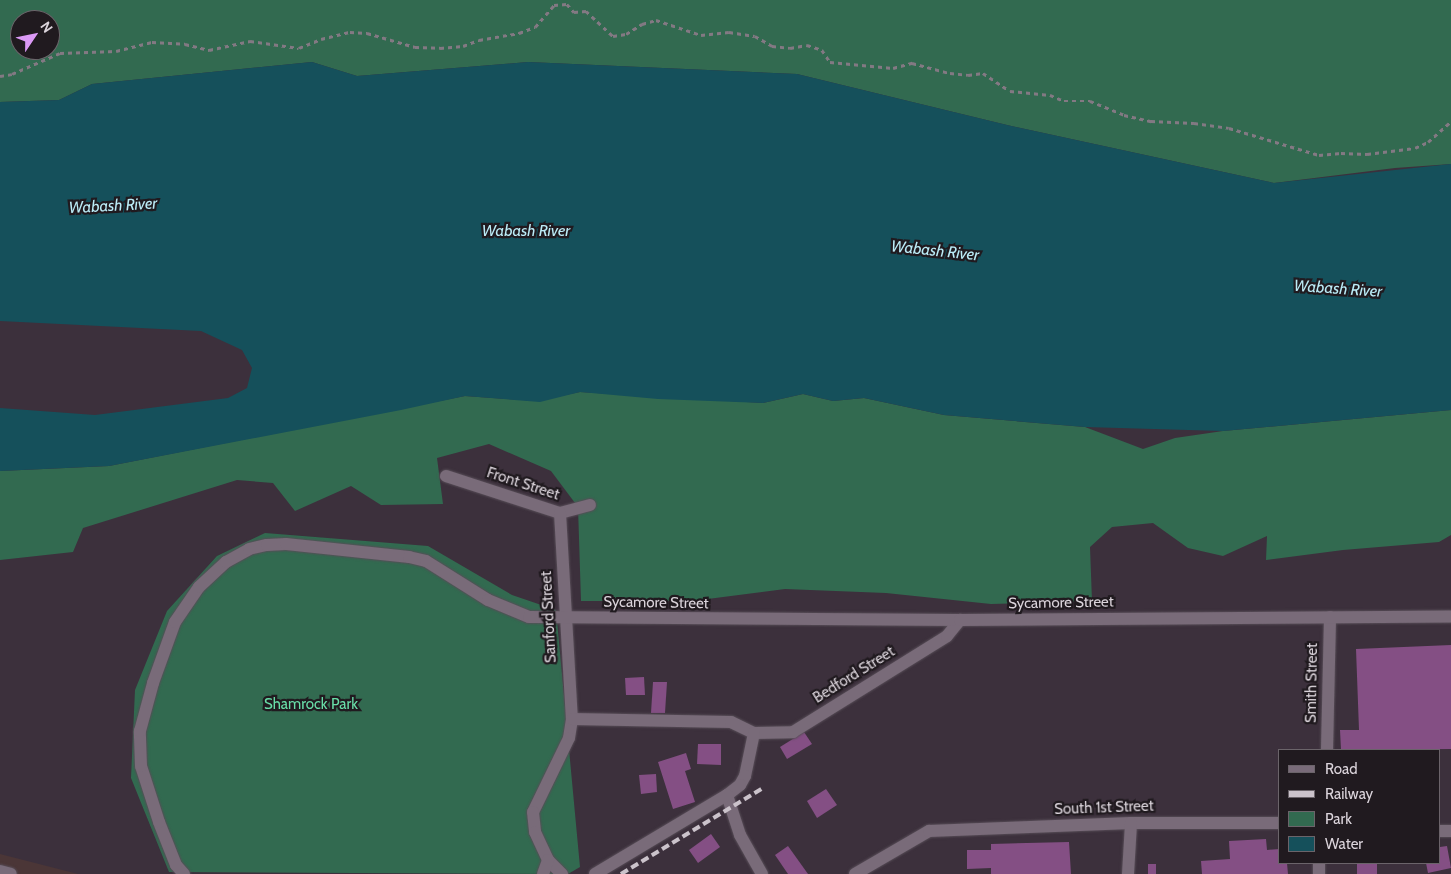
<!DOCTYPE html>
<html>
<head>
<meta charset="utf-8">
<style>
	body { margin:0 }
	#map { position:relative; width:1451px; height:874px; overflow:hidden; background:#3c303c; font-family:Cabin,sans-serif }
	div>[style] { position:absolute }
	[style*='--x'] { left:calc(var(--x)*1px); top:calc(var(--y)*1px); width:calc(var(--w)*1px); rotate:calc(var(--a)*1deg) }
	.industrial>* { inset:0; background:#4b3637 }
	.green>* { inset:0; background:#326a50 }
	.water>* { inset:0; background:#15505b }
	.building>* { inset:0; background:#844f84 }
	.path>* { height:2.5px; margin-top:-1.25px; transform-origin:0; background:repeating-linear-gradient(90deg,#837983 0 4px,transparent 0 8px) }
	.roads { filter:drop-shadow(0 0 1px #574d57) drop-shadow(0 0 1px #574d57) }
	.minor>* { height:12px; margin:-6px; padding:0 6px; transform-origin:6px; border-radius:6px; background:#796b79 }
	.rail>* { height:4px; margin-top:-2px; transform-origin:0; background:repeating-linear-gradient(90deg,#cbc3cb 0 8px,transparent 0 12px) }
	span { translate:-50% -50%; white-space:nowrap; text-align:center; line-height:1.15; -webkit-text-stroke:4.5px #201a1f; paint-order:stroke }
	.street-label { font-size:15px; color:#dbd4db }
	.park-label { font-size:15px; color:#68dda7 }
	.water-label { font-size:16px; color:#bbecf7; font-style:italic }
	.legend { position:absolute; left:1278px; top:749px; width:162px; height:115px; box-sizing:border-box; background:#201a1f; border:1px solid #6b646a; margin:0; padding:6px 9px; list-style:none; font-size:15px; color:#dbd4db }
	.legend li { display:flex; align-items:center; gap:10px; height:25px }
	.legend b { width:25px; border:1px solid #6b646a }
	.north { position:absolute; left:10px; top:10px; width:50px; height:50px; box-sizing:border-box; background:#201a1f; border:1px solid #6b646a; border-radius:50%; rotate:56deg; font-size:14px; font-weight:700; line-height:20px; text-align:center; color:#dbd4db }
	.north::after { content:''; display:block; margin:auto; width:18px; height:22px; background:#db99f5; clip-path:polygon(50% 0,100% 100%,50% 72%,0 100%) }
</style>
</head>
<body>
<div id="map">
	<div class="industrial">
		<i style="clip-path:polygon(0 854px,78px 874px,0 874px)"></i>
	</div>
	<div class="green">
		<i style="clip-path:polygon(evenodd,0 0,1451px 0,1451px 164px,1395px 168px,1274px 183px,1007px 125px,797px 74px,528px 62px,357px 76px,312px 62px,92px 84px,59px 100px,0 102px,0 0,20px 20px,50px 20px,50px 50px,20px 50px,20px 20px)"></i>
		<i style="clip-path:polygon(580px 392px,763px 403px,803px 394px,833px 401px,864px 398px,944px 415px,1085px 427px,1143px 449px,1175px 438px,1223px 431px,1451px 410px,1451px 535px,1439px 542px,1343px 550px,1266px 560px,1267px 536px,1223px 556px,1188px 548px,1153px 523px,1112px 527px,1090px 547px,1092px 601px,991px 604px,886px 593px,785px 589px,692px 601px,581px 601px,578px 507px,551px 471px,489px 444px,437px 458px,443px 504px,381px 505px,351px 486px,295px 511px,273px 483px,237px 480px,83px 528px,73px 552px,0 560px,0 471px,109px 466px,465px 396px,537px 401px)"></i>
		<i style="clip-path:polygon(265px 533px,428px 546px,512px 595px,556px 610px,580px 867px,568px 874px,169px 872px,131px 778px,135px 690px,167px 611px,217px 556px)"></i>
	</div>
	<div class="water">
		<i style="clip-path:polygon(312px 62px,357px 76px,528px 62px,797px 74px,1007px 125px,1274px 183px,1451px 164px,1451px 410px,1223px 431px,1085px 427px,944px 415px,864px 398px,833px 401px,803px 394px,763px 403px,658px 399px,580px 392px,540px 402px,465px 396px,401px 410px,109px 466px,0 471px,0 408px,95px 415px,228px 398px,247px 388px,252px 368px,242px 350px,201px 331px,0 321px,0 102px,59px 100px,92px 84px)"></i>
	</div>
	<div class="building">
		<i style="clip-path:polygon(1451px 645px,1451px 749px,1341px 750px,1340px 730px,1359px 730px,1356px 649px)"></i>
		<i style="clip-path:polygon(644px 677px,645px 695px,626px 695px,625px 678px)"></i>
		<i style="clip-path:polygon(653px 682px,667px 682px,665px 713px,651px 713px)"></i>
		<i style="clip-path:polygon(804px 732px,812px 744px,787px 759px,780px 747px)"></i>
		<i style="clip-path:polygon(698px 744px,721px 744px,721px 765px,697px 764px)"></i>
		<i style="clip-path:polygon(686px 753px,691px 769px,685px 771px,695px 802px,673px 809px,658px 762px)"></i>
		<i style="clip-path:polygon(656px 774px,657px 792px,641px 794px,639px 775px)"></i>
		<i style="clip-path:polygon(826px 789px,837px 805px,817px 818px,807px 801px)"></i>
		<i style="clip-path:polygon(711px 834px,720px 847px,698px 863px,689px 850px)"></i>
		<i style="clip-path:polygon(1266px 839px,1267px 850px,1280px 849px,1280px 863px,1287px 863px,1288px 874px,1202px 874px,1201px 861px,1230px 859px,1229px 841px)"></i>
		<i style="clip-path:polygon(1069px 842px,1071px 874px,991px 874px,991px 868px,967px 869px,967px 850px,991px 850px,991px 844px)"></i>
		<i style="clip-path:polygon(788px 846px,808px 874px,788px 874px,775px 855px)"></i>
		<i style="clip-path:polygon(1447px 846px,1451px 868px,1428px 873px,1426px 863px,1440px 863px,1440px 847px)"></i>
		<i style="clip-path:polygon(1357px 863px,1377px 863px,1377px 874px,1357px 874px)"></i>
		<i style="clip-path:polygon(1148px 864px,1156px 864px,1156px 874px,1148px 874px)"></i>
	</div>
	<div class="path">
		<i style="--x:0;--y:76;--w:12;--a:-9"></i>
		<i style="--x:12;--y:74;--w:52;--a:-23.6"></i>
		<i style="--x:60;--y:53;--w:56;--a:-2"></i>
		<i style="--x:116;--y:51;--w:37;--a:-14"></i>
		<i style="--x:152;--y:42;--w:33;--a:3"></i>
		<i style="--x:185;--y:44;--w:25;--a:14"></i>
		<i style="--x:209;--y:50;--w:42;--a:-12.4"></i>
		<i style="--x:250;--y:41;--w:49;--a:8.1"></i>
		<i style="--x:299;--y:48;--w:24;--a:-22"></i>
		<i style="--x:321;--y:39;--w:30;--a:-14"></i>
		<i style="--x:350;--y:32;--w:17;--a:3"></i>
		<i style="--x:367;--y:33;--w:50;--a:16.3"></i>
		<i style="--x:415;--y:47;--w:25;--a:2"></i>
		<i style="--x:440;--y:48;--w:23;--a:-5"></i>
		<i style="--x:463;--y:46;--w:17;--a:-21"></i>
		<i style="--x:479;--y:40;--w:41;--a:-9.9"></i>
		<i style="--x:519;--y:33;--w:17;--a:-21"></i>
		<i style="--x:535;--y:27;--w:29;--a:-49"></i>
		<i style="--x:554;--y:5;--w:13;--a:-4"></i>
		<i style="--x:567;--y:4;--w:11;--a:49"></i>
		<i style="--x:574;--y:12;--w:12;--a:-5"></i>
		<i style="--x:586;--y:11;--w:37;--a:43"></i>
		<i style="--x:613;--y:36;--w:13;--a:-9"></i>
		<i style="--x:626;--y:34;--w:19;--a:-32"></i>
		<i style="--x:642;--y:24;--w:15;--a:-16"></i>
		<i style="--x:656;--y:20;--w:47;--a:18.4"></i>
		<i style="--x:701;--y:35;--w:28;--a:-6"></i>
		<i style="--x:729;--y:32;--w:26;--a:9"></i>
		<i style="--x:755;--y:36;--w:20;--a:30"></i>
		<i style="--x:772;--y:46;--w:18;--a:6"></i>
		<i style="--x:790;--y:48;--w:17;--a:-10"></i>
		<i style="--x:807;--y:45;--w:16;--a:18"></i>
		<i style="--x:822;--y:50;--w:14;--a:56"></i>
		<i style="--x:830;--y:62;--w:63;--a:5.4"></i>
		<i style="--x:893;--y:68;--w:20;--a:-15"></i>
		<i style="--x:912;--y:63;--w:39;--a:15"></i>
		<i style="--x:950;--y:73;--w:18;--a:6"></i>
		<i style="--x:968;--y:75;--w:15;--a:-8"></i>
		<i style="--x:983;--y:73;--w:32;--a:34"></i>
		<i style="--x:1010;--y:91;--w:40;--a:5.7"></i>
		<i style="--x:1050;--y:95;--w:15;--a:23"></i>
		<i style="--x:1064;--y:101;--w:26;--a:0"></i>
		<i style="--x:1090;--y:101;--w:37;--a:22"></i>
		<i style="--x:1124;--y:115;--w:28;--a:13"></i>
		<i style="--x:1151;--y:121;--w:43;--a:2.7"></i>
		<i style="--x:1194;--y:123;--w:35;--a:8"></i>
		<i style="--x:1229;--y:128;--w:94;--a:16.7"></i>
		<i style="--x:1319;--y:155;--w:22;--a:-5"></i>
		<i style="--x:1341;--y:153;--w:26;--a:2"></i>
		<i style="--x:1367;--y:154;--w:48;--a:-7.1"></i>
		<i style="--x:1415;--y:148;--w:14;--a:-25"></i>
		<i style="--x:1428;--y:142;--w:31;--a:-42"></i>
	</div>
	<div class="roads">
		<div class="minor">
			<i style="--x:446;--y:476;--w:120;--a:18"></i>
			<i style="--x:560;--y:513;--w:31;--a:-15"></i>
			<i style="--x:560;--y:513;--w:206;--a:86.7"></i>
			<i style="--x:572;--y:719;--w:19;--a:99"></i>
			<i style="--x:569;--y:738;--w:82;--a:115.9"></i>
			<i style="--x:533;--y:812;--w:20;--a:84"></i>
			<i style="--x:535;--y:832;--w:31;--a:65"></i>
			<i style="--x:548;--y:860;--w:20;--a:45"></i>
			<i style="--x:572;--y:719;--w:159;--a:1.1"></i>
			<i style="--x:731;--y:722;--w:25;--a:26"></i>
			<i style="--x:754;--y:733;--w:39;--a:-1"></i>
			<i style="--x:793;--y:732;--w:181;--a:-31.9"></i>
			<i style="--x:947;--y:636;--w:21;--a:-51"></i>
			<i style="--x:754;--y:733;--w:44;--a:101.8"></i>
			<i style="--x:745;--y:776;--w:10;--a:119"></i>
			<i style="--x:740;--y:785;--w:16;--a:142"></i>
			<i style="--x:727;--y:795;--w:42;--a:72"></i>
			<i style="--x:740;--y:835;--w:45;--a:60.6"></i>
			<i style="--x:1327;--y:750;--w:133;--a:-88.7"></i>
			<i style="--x:1440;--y:831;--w:11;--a:0"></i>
			<i style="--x:0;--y:871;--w:11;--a:15"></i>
			<i style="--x:184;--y:874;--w:12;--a:-132"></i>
			<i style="--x:176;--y:865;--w:46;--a:-111.6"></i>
			<i style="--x:159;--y:822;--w:59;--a:-107.8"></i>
			<i style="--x:141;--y:766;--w:35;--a:-92"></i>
			<i style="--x:140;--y:731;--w:50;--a:-74.8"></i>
			<i style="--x:153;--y:683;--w:65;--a:-70.2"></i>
			<i style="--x:175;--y:622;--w:42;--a:-55.6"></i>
			<i style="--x:199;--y:587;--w:37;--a:-43"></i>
			<i style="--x:226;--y:562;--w:26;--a:-29"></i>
			<i style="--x:249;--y:549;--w:18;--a:-13"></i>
			<i style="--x:267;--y:545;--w:19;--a:-3"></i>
			<i style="--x:286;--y:544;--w:124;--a:6"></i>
			<i style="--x:409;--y:557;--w:17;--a:13"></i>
			<i style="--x:426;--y:561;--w:73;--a:32.2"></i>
			<i style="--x:488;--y:600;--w:44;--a:22.5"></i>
			<i style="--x:529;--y:617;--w:431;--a:0.4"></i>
			<i style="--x:960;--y:620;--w:491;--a:-0.4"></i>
			<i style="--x:543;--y:874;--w:15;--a:-70"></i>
			<i style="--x:595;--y:874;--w:154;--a:-30.9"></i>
			<i style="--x:855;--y:874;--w:86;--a:-30.2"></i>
			<i style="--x:929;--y:831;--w:202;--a:-2.3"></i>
			<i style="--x:1131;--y:823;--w:149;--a:0"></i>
			<i style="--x:1128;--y:874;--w:51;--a:-86.6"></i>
			<i style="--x:1319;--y:874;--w:11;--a:-90"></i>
		</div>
	</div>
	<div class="rail">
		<i style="--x:621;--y:874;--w:166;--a:-31.2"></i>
	</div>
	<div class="street-label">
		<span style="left:523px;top:484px;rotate:18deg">Front Street</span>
		<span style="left:656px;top:603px;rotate:1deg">Sycamore Street</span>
		<span style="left:1061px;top:603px;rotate:-1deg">Sycamore Street</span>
		<span style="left:549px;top:617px;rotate:-93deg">Sanford Street</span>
		<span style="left:854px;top:675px;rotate:-32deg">Bedford Street</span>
		<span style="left:1312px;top:683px;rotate:-89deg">Smith Street</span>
		<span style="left:1104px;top:808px;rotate:-2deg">South 1st Street</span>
	</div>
	<div class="park-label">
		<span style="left:311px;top:705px">Shamrock Park</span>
	</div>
	<div class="water-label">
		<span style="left:113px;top:206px;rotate:-3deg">Wabash River</span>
		<span style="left:526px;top:231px">Wabash River</span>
		<span style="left:935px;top:251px;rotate:6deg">Wabash River</span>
		<span style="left:1338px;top:289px;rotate:4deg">Wabash River</span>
	</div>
	<ul class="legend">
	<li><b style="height:6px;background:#796b79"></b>Road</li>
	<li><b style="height:6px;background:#cbc3cb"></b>Railway</li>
	<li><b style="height:14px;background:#326a50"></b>Park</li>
	<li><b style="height:14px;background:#15505b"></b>Water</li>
	</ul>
	<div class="north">N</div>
</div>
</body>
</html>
